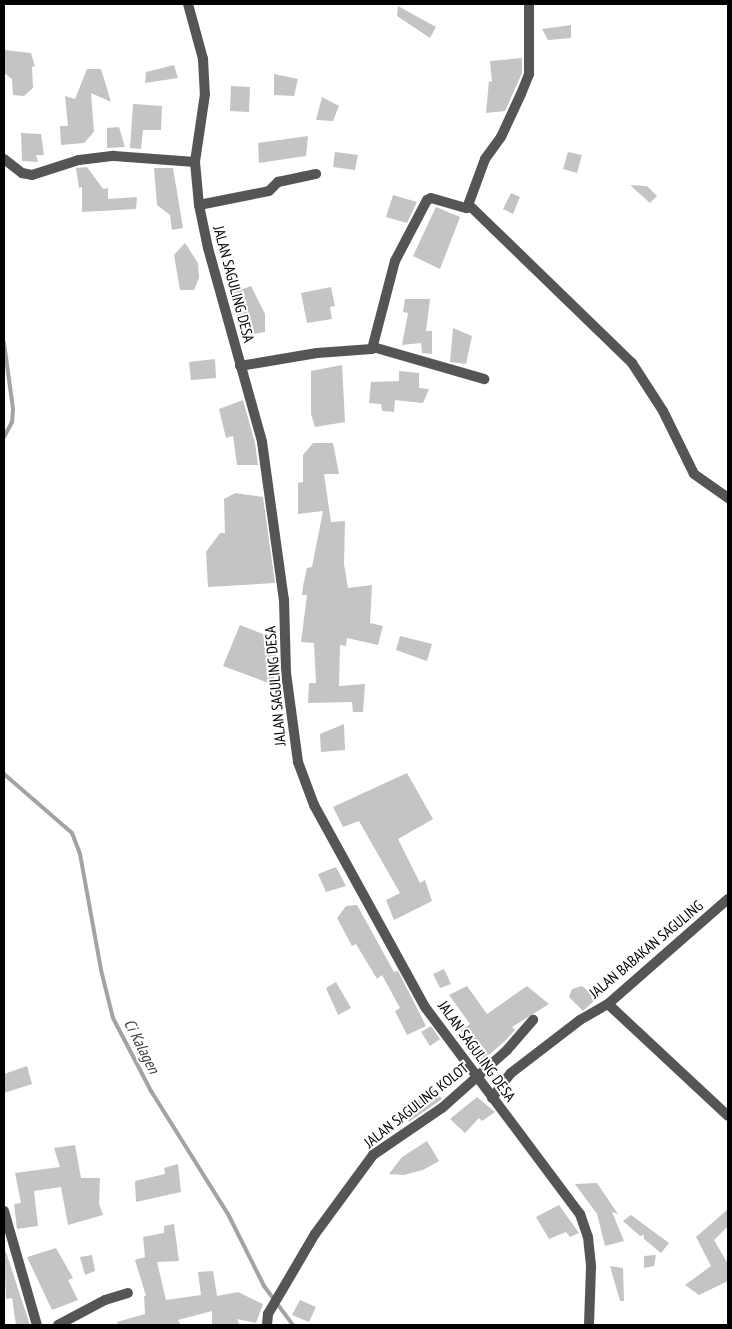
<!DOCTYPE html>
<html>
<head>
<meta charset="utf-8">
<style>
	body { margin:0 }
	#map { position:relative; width:732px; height:1329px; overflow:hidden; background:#fff; font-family:"PT Sans Narrow",sans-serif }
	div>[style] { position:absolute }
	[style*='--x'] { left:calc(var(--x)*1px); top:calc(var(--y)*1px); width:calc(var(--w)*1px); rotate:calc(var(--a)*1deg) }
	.stream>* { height:4px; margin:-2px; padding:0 2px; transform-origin:2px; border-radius:2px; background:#a3a3a3 }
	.building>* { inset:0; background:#c4c4c4 }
	.minor>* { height:10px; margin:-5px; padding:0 5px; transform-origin:5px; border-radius:5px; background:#555 }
	.tertiary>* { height:10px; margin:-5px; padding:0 5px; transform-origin:5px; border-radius:5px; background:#555 }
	span { translate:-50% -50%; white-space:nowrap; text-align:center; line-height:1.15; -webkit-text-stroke:4px #fff; paint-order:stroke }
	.street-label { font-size:15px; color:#000 }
	.water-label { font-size:16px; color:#444; font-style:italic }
	.frame { position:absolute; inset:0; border:5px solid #000; pointer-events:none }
</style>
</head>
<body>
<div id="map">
	<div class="stream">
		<i style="--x:4;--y:343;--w:67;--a:82.2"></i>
		<i style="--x:13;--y:409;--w:13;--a:94"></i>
		<i style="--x:12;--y:422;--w:17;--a:118"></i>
		<i style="--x:4;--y:774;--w:90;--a:40.9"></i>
		<i style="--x:72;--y:833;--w:22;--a:69"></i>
		<i style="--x:80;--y:854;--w:118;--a:79.7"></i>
		<i style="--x:101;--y:970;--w:49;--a:76"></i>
		<i style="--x:113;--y:1018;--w:82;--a:62.5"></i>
		<i style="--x:151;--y:1091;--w:147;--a:58"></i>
		<i style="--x:229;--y:1216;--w:78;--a:63.4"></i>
		<i style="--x:264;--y:1286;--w:49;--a:53.4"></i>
	</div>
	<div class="building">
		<i style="clip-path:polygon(398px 6px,436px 27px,430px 38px,397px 16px)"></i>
		<i style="clip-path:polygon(571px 25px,571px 38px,548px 40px,542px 29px)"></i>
		<i style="clip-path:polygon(4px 50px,31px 53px,35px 66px,32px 67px,33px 88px,24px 96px,13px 95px,12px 79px,4px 73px)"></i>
		<i style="clip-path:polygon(522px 58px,522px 73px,505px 111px,486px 113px,489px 81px,492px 82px,490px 61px)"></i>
		<i style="clip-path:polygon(174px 65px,178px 78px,145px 83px,146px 72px)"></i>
		<i style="clip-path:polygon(87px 69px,101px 69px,111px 102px,91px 93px,94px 132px,84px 143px,61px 145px,60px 126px,68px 126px,65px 96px,75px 99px)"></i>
		<i style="clip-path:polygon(274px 74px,298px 79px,294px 96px,274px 95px)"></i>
		<i style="clip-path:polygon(231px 86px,250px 87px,249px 112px,230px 111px)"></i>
		<i style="clip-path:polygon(322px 97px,339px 106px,333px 121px,316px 120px)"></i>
		<i style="clip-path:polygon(133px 104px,162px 106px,161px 130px,143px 130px,141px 149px,130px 148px)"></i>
		<i style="clip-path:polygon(119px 127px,125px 147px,107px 148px,107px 128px)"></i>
		<i style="clip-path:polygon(21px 133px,41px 134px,44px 155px,36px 155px,38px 162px,22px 161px)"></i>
		<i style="clip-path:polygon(308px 136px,306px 156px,259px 163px,258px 143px)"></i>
		<i style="clip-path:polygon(335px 152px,358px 155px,355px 170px,333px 167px)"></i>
		<i style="clip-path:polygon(568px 152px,582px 155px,577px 173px,563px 169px)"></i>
		<i style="clip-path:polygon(87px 167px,103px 189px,108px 188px,108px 199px,137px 197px,136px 209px,82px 212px,82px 187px,79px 188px,76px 168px)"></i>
		<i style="clip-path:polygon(154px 168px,173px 168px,183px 228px,172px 230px,170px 215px,157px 205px)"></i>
		<i style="clip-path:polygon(630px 185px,647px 186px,657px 196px,650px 203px)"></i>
		<i style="clip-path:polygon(511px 193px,520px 197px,513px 214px,503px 209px)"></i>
		<i style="clip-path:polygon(393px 195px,417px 202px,407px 223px,386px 217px)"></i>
		<i style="clip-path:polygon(436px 207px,460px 217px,440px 269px,413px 256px)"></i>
		<i style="clip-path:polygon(185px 243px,198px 263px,199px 278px,194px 290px,180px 290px,174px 255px)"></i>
		<i style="clip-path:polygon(251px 286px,265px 314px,265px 332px,243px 336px,230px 294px)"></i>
		<i style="clip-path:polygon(331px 287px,335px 306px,330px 307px,332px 319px,307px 323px,301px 293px)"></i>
		<i style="clip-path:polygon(405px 299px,430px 299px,426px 331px,432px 331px,432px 354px,422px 353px,421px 343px,402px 345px,408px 313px,403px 312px)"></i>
		<i style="clip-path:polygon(453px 328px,472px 336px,466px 364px,450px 362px)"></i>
		<i style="clip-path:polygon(215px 359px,216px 378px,191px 380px,189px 362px)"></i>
		<i style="clip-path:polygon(342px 365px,345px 422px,315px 427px,311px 414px,311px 371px)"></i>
		<i style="clip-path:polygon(399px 371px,419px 373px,419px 388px,429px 389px,423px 403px,395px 400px,394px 412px,382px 411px,381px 404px,369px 403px,371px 382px,399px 381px)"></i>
		<i style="clip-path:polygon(243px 400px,255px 443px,258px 465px,237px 465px,233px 436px,226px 438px,219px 409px)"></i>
		<i style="clip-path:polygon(313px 443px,333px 443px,339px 474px,324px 474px,331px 522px,345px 521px,344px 564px,348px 588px,372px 585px,370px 623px,383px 626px,378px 645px,347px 638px,346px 646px,340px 645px,339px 686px,365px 684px,363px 712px,353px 712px,352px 702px,308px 703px,309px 683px,316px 683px,314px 643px,301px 642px,307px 595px,302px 595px,303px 586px,307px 568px,312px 567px,323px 511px,298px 514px,298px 483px,303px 482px,303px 455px)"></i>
		<i style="clip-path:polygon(235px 493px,263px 497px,275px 583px,208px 587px,206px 552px,220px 533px,225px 533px,224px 499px)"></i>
		<i style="clip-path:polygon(240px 625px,278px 640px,274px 685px,223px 666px)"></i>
		<i style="clip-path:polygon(400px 636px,432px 644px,427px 661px,396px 650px)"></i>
		<i style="clip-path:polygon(344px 724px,345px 750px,321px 752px,320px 734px)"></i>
		<i style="clip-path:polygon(407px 773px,433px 819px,398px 839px,420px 883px,425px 880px,432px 901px,394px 920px,386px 900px,400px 893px,359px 821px,343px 827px,333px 807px)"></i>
		<i style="clip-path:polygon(336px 867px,346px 886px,326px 892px,318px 874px)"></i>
		<i style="clip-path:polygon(357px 905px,394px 972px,398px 971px,426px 1026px,407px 1035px,395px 1011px,400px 1008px,382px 975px,377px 979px,356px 944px,352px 946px,337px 918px,346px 906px)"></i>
		<i style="clip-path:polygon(444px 969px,451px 984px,440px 988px,433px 974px)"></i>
		<i style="clip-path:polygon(336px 982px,351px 1008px,338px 1015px,326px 988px)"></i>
		<i style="clip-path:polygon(467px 986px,487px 1014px,527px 986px,549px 1004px,512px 1027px,515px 1030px,506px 1040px,481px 1062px,460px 1031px,470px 1024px,449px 995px)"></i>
		<i style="clip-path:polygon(582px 986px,597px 998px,583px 1011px,569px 997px,572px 989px)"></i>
		<i style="clip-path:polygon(431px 1026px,440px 1039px,430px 1046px,421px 1032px)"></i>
		<i style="clip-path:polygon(27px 1066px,32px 1084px,4px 1093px,4px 1074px)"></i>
		<i style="clip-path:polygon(435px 1089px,442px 1099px,409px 1122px,401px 1111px)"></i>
		<i style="clip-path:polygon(477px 1097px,495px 1112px,482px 1121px,479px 1118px,465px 1133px,450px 1119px)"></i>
		<i style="clip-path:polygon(427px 1141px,439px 1161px,423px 1170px,404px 1175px,389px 1174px,402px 1157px)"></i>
		<i style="clip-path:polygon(75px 1145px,81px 1178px,100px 1178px,99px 1204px,103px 1215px,68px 1225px,61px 1187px,34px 1191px,38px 1226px,17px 1229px,14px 1204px,21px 1203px,15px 1173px,60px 1167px,54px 1148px)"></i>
		<i style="clip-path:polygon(178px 1164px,181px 1192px,136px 1202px,135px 1181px,165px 1174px,164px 1168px)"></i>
		<i style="clip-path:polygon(597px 1183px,618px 1214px,612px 1212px,624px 1241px,605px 1246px,597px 1214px,575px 1184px)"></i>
		<i style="clip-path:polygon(559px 1205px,579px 1233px,570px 1237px,566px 1232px,549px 1239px,536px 1217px)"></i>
		<i style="clip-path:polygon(728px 1209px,728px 1226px,714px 1240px,728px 1264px,728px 1281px,699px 1295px,685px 1285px,711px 1266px,696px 1237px)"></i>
		<i style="clip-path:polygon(631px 1215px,669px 1243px,661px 1253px,644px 1239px,644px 1235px,640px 1236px,623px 1221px)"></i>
		<i style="clip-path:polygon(174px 1224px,179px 1261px,157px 1262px,166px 1300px,201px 1295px,198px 1272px,213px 1271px,217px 1296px,238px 1292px,263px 1304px,256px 1323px,237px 1319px,240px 1325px,212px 1325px,212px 1311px,178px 1320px,181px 1325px,118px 1325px,117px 1322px,145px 1314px,144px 1296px,146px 1296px,135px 1260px,145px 1257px,143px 1237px,164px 1233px,164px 1226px)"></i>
		<i style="clip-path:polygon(56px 1248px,73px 1278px,68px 1280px,78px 1300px,52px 1310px,27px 1257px)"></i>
		<i style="clip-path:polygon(4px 1252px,6px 1252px,30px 1325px,16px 1325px,12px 1298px,6px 1299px)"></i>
		<i style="clip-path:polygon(92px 1255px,95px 1271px,85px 1275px,80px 1257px)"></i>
		<i style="clip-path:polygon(656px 1255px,654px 1266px,644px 1268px,644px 1256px)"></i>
		<i style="clip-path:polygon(610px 1266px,623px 1268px,624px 1301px,620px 1301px)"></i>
		<i style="clip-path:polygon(300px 1300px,316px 1307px,309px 1322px,292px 1315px)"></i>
	</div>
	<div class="minor">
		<i style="--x:4;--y:159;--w:23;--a:38"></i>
		<i style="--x:22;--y:173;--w:10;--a:11"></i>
		<i style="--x:32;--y:175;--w:49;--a:-17.7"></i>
		<i style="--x:79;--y:160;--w:35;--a:-7"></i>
		<i style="--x:114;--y:156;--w:81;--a:4.2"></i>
		<i style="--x:199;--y:205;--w:71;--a:-11.3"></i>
		<i style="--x:269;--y:191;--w:13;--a:-45"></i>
		<i style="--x:278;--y:182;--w:39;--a:-12"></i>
		<i style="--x:469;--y:205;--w:227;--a:44.1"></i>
		<i style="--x:632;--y:363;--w:57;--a:57.1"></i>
		<i style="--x:663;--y:411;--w:70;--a:63.8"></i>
		<i style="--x:694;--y:474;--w:42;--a:35.2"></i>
		<i style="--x:373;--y:347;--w:116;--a:16.1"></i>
		<i style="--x:240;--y:366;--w:78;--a:-9.6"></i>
		<i style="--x:317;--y:353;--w:55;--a:-4.2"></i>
		<i style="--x:372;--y:349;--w:91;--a:-75.4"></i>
		<i style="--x:395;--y:261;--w:69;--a:-62.3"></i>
		<i style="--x:427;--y:200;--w:4;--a:-27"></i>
		<i style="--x:431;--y:198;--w:37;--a:16"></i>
		<i style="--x:467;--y:208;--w:52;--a:-69.8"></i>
		<i style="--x:485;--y:159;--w:27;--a:-54"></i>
		<i style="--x:501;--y:137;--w:47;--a:-65.1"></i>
		<i style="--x:521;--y:94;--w:22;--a:-68"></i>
		<i style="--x:529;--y:74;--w:70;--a:-90"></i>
		<i style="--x:608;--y:1004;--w:164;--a:43"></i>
		<i style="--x:492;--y:1098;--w:31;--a:-53"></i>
		<i style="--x:511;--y:1073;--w:87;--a:-37.5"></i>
		<i style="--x:580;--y:1020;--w:32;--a:-30"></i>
		<i style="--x:608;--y:1004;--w:159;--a:-41.2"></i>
		<i style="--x:4;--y:1211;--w:119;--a:73.9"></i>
		<i style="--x:58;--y:1325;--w:53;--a:-28"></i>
		<i style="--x:105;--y:1300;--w:24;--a:-17"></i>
		<i style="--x:267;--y:1325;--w:11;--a:-85"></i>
		<i style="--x:268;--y:1314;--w:93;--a:-59.6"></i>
		<i style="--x:315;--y:1234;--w:98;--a:-53.7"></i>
		<i style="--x:373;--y:1155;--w:83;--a:-34.3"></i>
		<i style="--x:442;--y:1108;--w:87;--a:-41.7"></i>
		<i style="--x:507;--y:1050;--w:40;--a:-49"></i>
	</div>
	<div class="tertiary">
		<i style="--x:188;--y:4;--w:57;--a:74.7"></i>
		<i style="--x:203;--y:59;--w:35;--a:87"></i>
		<i style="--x:205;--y:94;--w:69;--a:98.4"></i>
		<i style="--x:195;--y:162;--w:43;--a:84.7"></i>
		<i style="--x:199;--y:205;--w:44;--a:78.2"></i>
		<i style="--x:208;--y:248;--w:201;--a:74.4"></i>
		<i style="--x:262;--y:442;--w:160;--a:82.1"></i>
		<i style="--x:284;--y:600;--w:73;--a:88.4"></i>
		<i style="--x:286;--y:673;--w:90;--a:82.3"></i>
		<i style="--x:298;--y:762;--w:46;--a:69.6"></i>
		<i style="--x:314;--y:805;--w:230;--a:61.2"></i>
		<i style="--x:425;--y:1007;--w:259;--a:53.2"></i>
		<i style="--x:580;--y:1214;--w:24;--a:71"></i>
		<i style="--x:588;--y:1237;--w:30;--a:84"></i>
		<i style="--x:591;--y:1267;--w:58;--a:92"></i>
	</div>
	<div class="street-label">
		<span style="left:234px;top:284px;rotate:75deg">JALAN SAGULING DESA</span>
		<span style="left:275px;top:686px;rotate:-95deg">JALAN SAGULING DESA</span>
		<span style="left:646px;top:949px;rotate:-40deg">JALAN BABAKAN SAGULING</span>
		<span style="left:477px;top:1051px;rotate:54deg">JALAN SAGULING DESA</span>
		<span style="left:416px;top:1105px;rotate:-38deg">JALAN SAGULING KOLOT</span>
	</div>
	<div class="water-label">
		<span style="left:142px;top:1046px;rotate:63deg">Ci Kalagen</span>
	</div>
	<div class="frame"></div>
</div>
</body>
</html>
